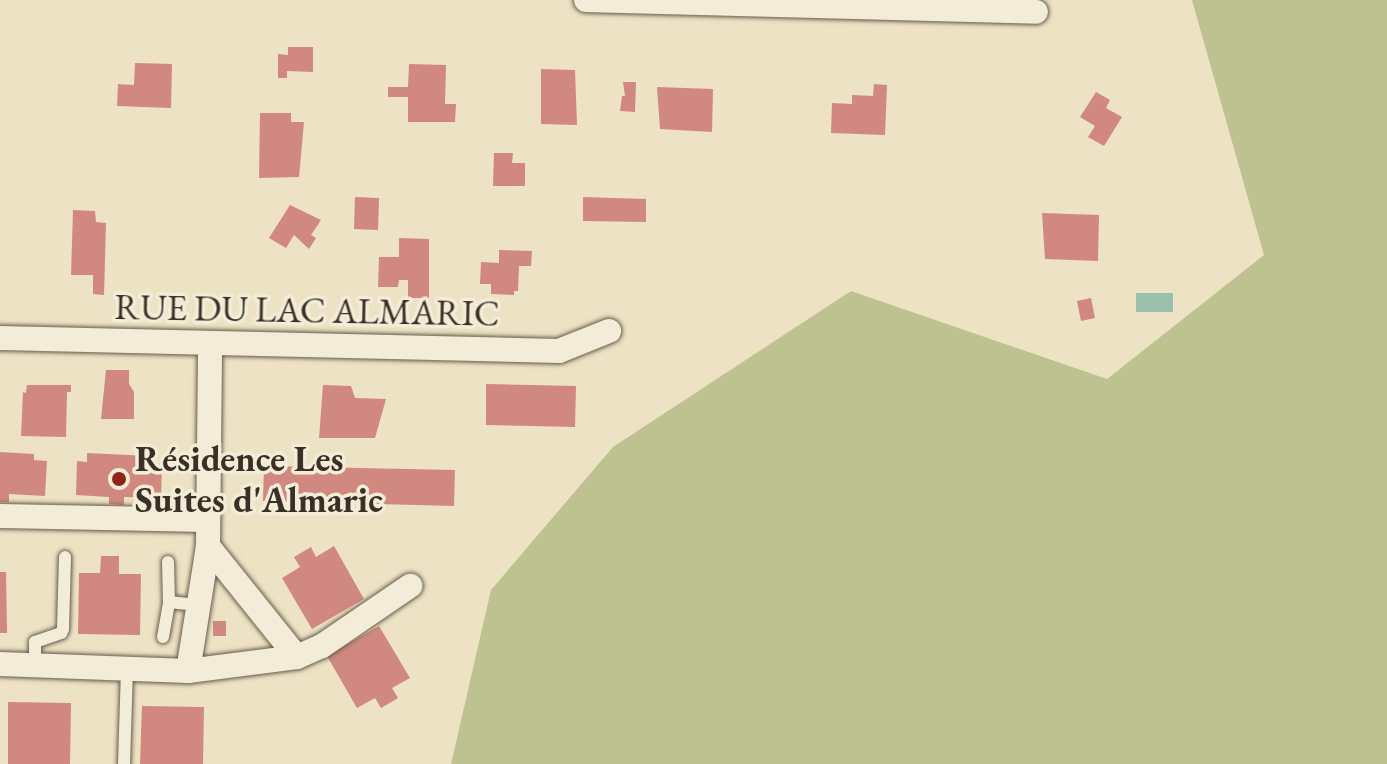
<!DOCTYPE html>
<html>
<head>
<meta charset="utf-8">
<style>
	body { margin:0 }
	#map { position:relative; width:1387px; height:764px; overflow:hidden; background:#ede2c3; font-family:"EB Garamond",serif }
	div>[style] { position:absolute }
	[style*='--x'] { left:calc(var(--x)*1px); top:calc(var(--y)*1px); width:calc(var(--w)*1px); rotate:calc(var(--a)*1deg) }
	.green>* { inset:0; background:#bdc290 }
	.water>* { inset:0; background:#9abfad }
	.building>* { inset:0; background:#d18880 }
	.roads { filter:drop-shadow(0 0 2px #675c4c) drop-shadow(0 0 2px #675c4c) }
	.service>* { height:12px; margin:-6px; padding:0 6px; transform-origin:6px; border-radius:6px; background:#f3ecd8 }
	.minor>* { height:24px; margin:-12px; padding:0 12px; transform-origin:12px; border-radius:12px; background:#f3ecd8 }
	.dots>* { width:22px; height:22px; translate:-50% -50%; box-sizing:border-box; border:4px solid #f3ecd8; border-radius:50% }
	span { translate:-50% -50%; white-space:nowrap; text-align:center; line-height:1.15; -webkit-text-stroke:7px #f3ecd8; paint-order:stroke }
	.street-label { font-size:36px; color:#3a3025 }
	.poi-label { font-size:36px; color:#3a3025; font-weight:700 }
	.left { translate:0 -50%; text-align:left }
</style>
</head>
<body>
<div id="map">
	<div class="green">
		<i style="clip-path:polygon(1192px 0,1387px 0,1387px 764px,451px 764px,491px 590px,613px 447px,851px 291px,1107px 379px,1264px 255px)"></i>
	</div>
	<div class="water">
		<i style="clip-path:polygon(1136px 293px,1173px 293px,1173px 312px,1136px 312px)"></i>
	</div>
	<div class="building">
		<i style="clip-path:polygon(288px 47px,313px 47px,313px 72px,287px 71px,287px 78px,278px 78px,278px 54px,288px 55px)"></i>
		<i style="clip-path:polygon(135px 63px,172px 64px,171px 108px,117px 106px,118px 84px,134px 85px)"></i>
		<i style="clip-path:polygon(409px 64px,446px 65px,445px 104px,456px 104px,455px 122px,408px 122px,408px 97px,388px 97px,388px 87px,408px 87px)"></i>
		<i style="clip-path:polygon(541px 69px,575px 70px,577px 125px,541px 124px)"></i>
		<i style="clip-path:polygon(623px 82px,636px 82px,635px 112px,620px 111px,622px 96px,625px 96px)"></i>
		<i style="clip-path:polygon(874px 84px,887px 85px,885px 135px,831px 133px,832px 103px,852px 104px,852px 95px,873px 96px)"></i>
		<i style="clip-path:polygon(657px 87px,713px 89px,712px 132px,660px 129px)"></i>
		<i style="clip-path:polygon(1096px 92px,1110px 100px,1106px 108px,1122px 117px,1104px 146px,1088px 137px,1095px 126px,1080px 117px)"></i>
		<i style="clip-path:polygon(260px 113px,291px 113px,291px 122px,304px 122px,299px 177px,259px 178px)"></i>
		<i style="clip-path:polygon(494px 153px,513px 153px,512px 163px,525px 163px,525px 186px,493px 186px)"></i>
		<i style="clip-path:polygon(355px 197px,379px 198px,378px 230px,354px 229px)"></i>
		<i style="clip-path:polygon(583px 197px,646px 199px,646px 222px,583px 221px)"></i>
		<i style="clip-path:polygon(290px 205px,321px 220px,311px 235px,316px 238px,309px 249px,294px 235px,286px 248px,269px 238px)"></i>
		<i style="clip-path:polygon(73px 210px,95px 211px,96px 222px,106px 223px,104px 295px,93px 294px,93px 275px,71px 275px)"></i>
		<i style="clip-path:polygon(1042px 213px,1099px 215px,1098px 261px,1045px 259px)"></i>
		<i style="clip-path:polygon(399px 238px,429px 239px,429px 298px,408px 298px,408px 280px,399px 280px,398px 287px,378px 287px,379px 257px,399px 257px)"></i>
		<i style="clip-path:polygon(499px 250px,532px 251px,531px 266px,519px 266px,518px 291px,514px 291px,514px 295px,491px 294px,491px 284px,480px 284px,481px 262px,499px 263px)"></i>
		<i style="clip-path:polygon(1091px 298px,1095px 318px,1081px 321px,1077px 301px)"></i>
		<i style="clip-path:polygon(106px 370px,129px 370px,129px 384px,134px 392px,134px 419px,101px 419px)"></i>
		<i style="clip-path:polygon(486px 384px,576px 386px,575px 427px,486px 425px)"></i>
		<i style="clip-path:polygon(27px 385px,71px 385px,71px 392px,67px 392px,66px 437px,21px 436px,23px 392px,26px 393px)"></i>
		<i style="clip-path:polygon(323px 385px,351px 386px,355px 398px,386px 399px,375px 438px,319px 438px)"></i>
		<i style="clip-path:polygon(0 452px,34px 454px,34px 460px,47px 461px,45px 496px,9px 494px,9px 502px,0 502px)"></i>
		<i style="clip-path:polygon(87px 453px,149px 456px,149px 463px,162px 464px,161px 498px,124px 497px,124px 505px,109px 504px,109px 497px,76px 495px,77px 461px,87px 462px)"></i>
		<i style="clip-path:polygon(264px 466px,455px 470px,454px 506px,263px 501px)"></i>
		<i style="clip-path:polygon(334px 546px,364px 599px,312px 629px,282px 578px,300px 567px,294px 557px,311px 547px,316px 557px)"></i>
		<i style="clip-path:polygon(101px 556px,119px 556px,119px 574px,141px 574px,140px 635px,78px 634px,79px 573px,100px 573px)"></i>
		<i style="clip-path:polygon(0 572px,6px 572px,7px 633px,0 633px)"></i>
		<i style="clip-path:polygon(213px 621px,226px 621px,226px 636px,213px 636px)"></i>
		<i style="clip-path:polygon(379px 626px,410px 678px,392px 688px,398px 698px,381px 708px,375px 698px,357px 708px,327px 656px)"></i>
		<i style="clip-path:polygon(8px 702px,71px 703px,70px 764px,8px 764px)"></i>
		<i style="clip-path:polygon(142px 706px,204px 707px,203px 764px,140px 764px)"></i>
	</div>
	<div class="roads">
		<div class="service">
			<i style="--x:168;--y:562;--w:40;--a:88.6"></i>
			<i style="--x:169;--y:602;--w:31;--a:6"></i>
			<i style="--x:163;--y:637;--w:36;--a:-80"></i>
			<i style="--x:35;--y:665;--w:23;--a:-90"></i>
			<i style="--x:35;--y:642;--w:28;--a:-19"></i>
			<i style="--x:61;--y:633;--w:4;--a:-63"></i>
			<i style="--x:63;--y:629;--w:72;--a:-88.4"></i>
			<i style="--x:124;--y:764;--w:95;--a:-88.2"></i>
		</div>
		<div class="minor">
			<i style="--x:586;--y:0;--w:450;--a:1.5"></i>
			<i style="--x:0;--y:338;--w:559;--a:1.33"></i>
			<i style="--x:559;--y:351;--w:54;--a:-21.8"></i>
			<i style="--x:0;--y:516;--w:208;--a:1.1"></i>
			<i style="--x:208;--y:546;--w:142;--a:51.3"></i>
			<i style="--x:0;--y:664;--w:188;--a:2.1"></i>
			<i style="--x:188;--y:671;--w:110;--a:-7.3"></i>
			<i style="--x:297;--y:657;--w:27;--a:-24"></i>
			<i style="--x:322;--y:646;--w:107;--a:-34.3"></i>
			<i style="--x:188;--y:671;--w:127;--a:-80.9"></i>
			<i style="--x:208;--y:546;--w:202;--a:-89.4"></i>
		</div>
	</div>
	<div class="dots">
		<i style="left:119px;top:479px;background:#8f2418"></i>
	</div>
	<div class="street-label">
		<span style="left:307px;top:310px;rotate:1deg">RUE DU LAC ALMARIC</span>
	</div>
	<div class="poi-label">
		<span class="left" style="left:135px;top:479px">Résidence Les<br>Suites d'Almaric</span>
	</div>
</div>
</body>
</html>
